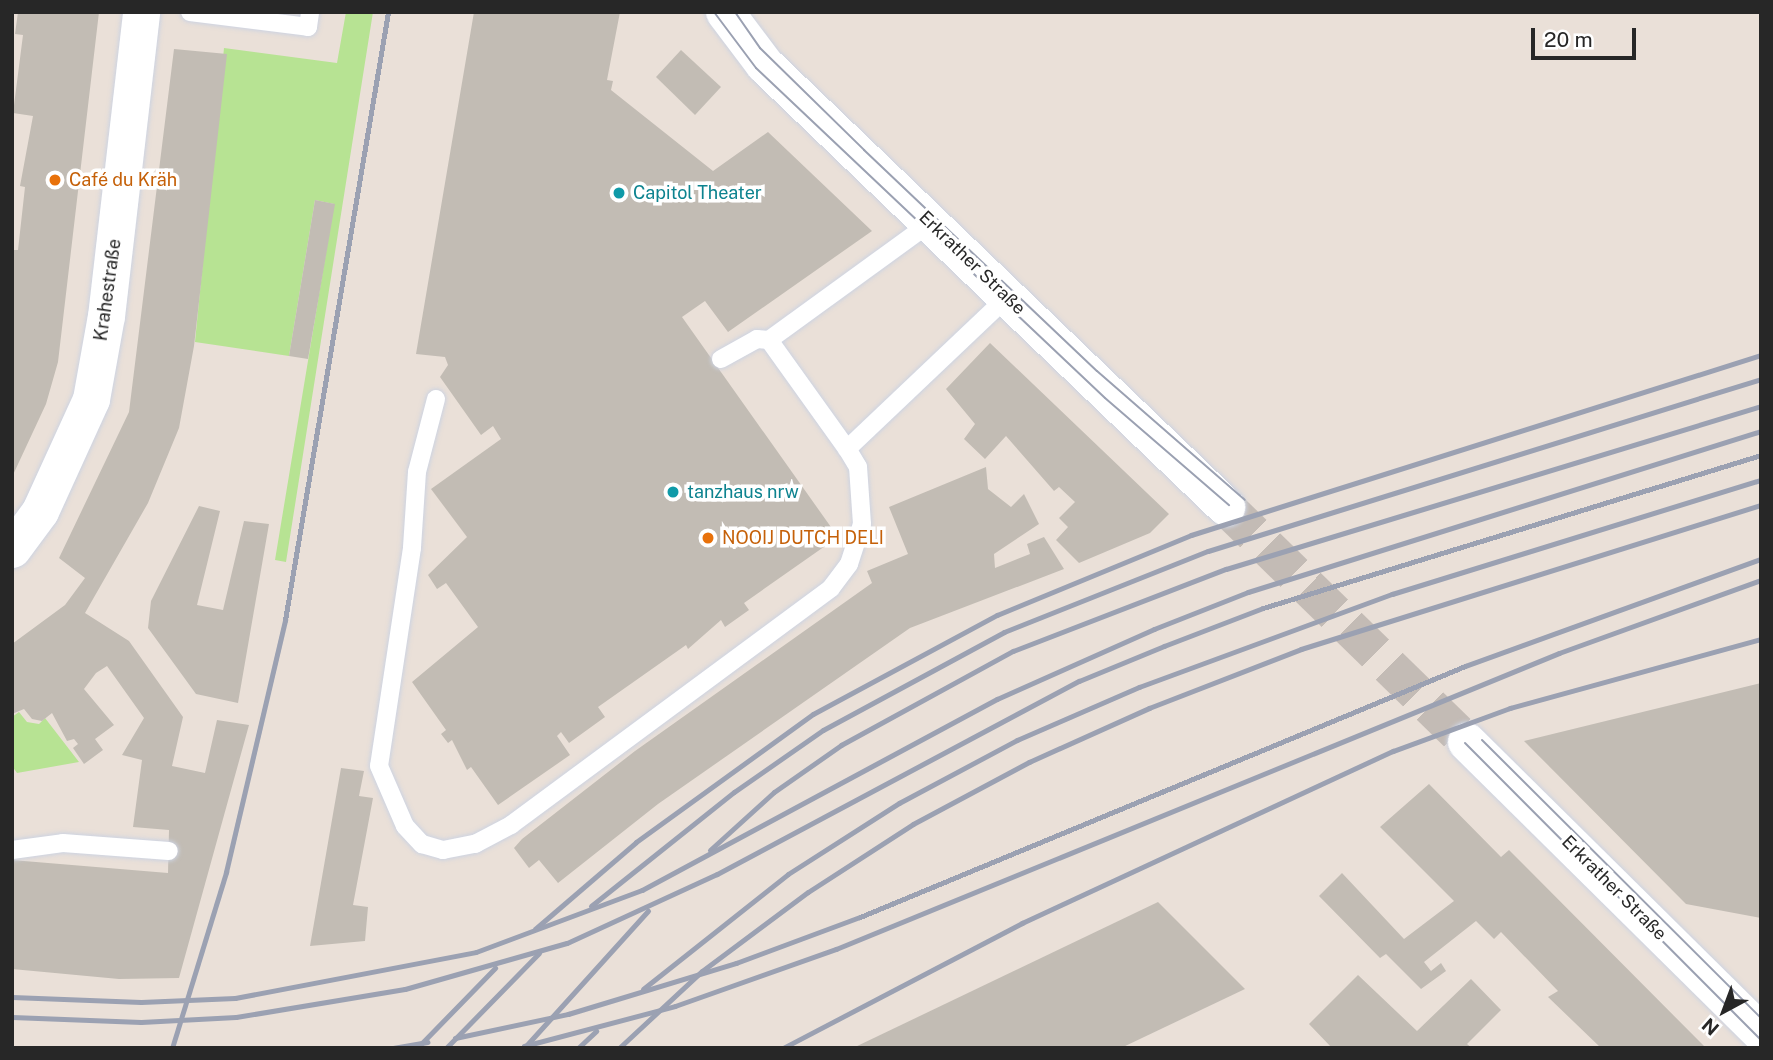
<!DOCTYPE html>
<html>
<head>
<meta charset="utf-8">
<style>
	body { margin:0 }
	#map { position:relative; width:1773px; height:1060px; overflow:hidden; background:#eae0d8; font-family:"Public Sans",sans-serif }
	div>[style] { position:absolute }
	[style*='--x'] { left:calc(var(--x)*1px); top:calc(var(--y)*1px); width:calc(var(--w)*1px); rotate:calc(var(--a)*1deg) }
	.green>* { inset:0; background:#b7e393 }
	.building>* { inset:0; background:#c2bcb4 }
	.secondary-tunnel>* { height:38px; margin-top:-19px; transform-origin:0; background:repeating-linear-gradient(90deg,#c3bbb5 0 38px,transparent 0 57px) }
	.roads { filter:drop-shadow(0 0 2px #cdd3e1) drop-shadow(0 0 2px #cdd3e1) }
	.lane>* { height:18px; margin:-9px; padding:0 9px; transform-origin:9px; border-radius:9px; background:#fff }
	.street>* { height:37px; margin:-18.5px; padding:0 18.5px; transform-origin:18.5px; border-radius:18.5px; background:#fff }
	.secondary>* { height:38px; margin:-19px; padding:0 19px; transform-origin:19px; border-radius:19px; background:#fff }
	.tram>* { height:2px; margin:-1px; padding:0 1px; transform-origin:1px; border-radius:1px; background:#9ba1b2 }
	.rail>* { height:5px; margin:-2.5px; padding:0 2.5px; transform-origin:2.5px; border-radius:2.5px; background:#9ba1b2 }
	.dots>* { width:19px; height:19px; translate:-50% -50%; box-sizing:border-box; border:4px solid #fff; border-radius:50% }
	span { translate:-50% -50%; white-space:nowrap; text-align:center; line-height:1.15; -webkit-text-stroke:7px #fff; paint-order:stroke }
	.food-label { font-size:18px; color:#c56008 }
	.left { translate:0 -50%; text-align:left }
	.culture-label { font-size:18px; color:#0d838f }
	.street-label { font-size:18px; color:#272727 }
	.frame { position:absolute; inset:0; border:14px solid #272727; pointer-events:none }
	.north { position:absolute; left:1689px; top:976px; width:70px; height:70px; -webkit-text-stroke:5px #fff; paint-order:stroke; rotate:221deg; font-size:19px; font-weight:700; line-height:28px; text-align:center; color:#272727 }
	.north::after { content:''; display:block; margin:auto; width:24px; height:32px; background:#272727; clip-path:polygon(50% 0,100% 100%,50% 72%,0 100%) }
	.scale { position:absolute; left:1531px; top:28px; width:105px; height:32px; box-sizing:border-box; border:4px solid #272727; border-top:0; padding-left:9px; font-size:21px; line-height:24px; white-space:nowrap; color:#272727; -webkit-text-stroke:5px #fff; paint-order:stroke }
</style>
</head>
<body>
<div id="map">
	<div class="green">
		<i style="clip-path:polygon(346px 12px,373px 12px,286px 562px,275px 560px,334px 204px,315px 200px,289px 356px,195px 342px,224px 48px,337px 63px)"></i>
		<i style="clip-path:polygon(19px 712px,27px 722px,39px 724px,45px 718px,79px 762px,17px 773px,12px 766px,12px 717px)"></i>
	</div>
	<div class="building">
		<i style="clip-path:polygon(18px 12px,99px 12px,58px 362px,46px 404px,12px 477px,12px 250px,18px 250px,25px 187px,20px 186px,33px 116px,13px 113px,23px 35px,15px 34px)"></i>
		<i style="clip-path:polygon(474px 12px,620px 12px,607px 80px,613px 81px,611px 90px,713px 171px,768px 132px,872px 231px,728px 332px,705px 301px,682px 317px,838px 537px,744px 603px,749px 610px,725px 627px,721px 620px,688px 649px,686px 645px,598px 707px,605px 717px,569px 743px,561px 732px,557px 736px,570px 755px,498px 805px,471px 767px,467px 770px,452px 740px,448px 743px,441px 734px,446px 730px,412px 682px,478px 627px,446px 583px,437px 589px,428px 575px,467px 537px,431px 489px,501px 439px,493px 426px,481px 435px,440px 377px,448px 365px,445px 357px,416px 354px)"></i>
		<i style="clip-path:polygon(174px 49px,227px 54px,194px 346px,179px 428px,148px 503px,85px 613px,129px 641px,183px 717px,172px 766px,205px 773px,217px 720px,249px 725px,179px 978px,119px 979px,12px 969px,12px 860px,168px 873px,169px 830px,133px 827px,142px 760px,122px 755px,144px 718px,107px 666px,96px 673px,84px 689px,114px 725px,95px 739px,103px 750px,84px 764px,73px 748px,78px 744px,74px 739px,67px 741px,52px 713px,42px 721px,32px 719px,24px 709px,12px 714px,12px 644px,65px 605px,85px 578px,59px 558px,129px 412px)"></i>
		<i style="clip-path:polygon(681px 50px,721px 87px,695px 115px,656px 77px)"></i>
		<i style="clip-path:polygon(315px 200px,335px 204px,308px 359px,289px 356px)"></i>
		<i style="clip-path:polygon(990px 343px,1169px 514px,1150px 533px,1079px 563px,1056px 540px,1068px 527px,1059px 518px,1075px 502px,1059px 487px,1054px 491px,1006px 436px,985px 459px,964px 439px,975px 424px,946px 389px)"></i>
		<i style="clip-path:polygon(986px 467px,988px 489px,1011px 507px,1024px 494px,1039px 524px,994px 554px,995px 568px,1030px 554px,1027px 544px,1044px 537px,1064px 569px,910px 628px,658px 804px,558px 883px,539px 860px,529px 868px,514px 848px,522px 839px,635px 751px,872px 583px,867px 571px,908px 554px,889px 507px)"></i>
		<i style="clip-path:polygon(199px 506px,220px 511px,197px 605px,223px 610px,244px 521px,269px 524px,238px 703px,196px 694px,148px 628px,151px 601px)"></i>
		<i style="clip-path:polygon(1761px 683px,1761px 918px,1686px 904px,1524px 741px)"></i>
		<i style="clip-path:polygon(341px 768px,364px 771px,359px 796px,373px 798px,353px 905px,368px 907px,365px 941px,310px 946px)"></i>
		<i style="clip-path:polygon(1429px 784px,1501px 857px,1509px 850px,1706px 1048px,1601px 1048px,1548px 997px,1558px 991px,1501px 932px,1494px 939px,1476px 921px,1424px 962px,1431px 971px,1441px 963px,1446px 971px,1421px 989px,1386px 954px,1380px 958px,1319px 896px,1342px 873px,1404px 939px,1454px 901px,1380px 827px)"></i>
		<i style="clip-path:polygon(1158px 902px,1245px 989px,1121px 1048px,853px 1048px)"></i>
		<i style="clip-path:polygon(1358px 975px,1417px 1031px,1471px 979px,1501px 1010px,1467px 1044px,1472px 1048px,1332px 1048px,1309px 1024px)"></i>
	</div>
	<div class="secondary-tunnel">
		<i style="--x:1226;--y:507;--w:337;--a:44.3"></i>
	</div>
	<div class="roads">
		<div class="lane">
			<i style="--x:190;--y:12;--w:119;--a:7.2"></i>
			<i style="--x:308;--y:27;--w:15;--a:-82"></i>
			<i style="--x:769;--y:340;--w:134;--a:54.4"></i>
			<i style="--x:721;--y:359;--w:41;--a:-29.1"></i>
			<i style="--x:757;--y:339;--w:12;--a:5"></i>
			<i style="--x:769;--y:340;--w:199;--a:-36"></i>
			<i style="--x:436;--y:399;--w:75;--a:104.6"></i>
			<i style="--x:417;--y:472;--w:76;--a:93.8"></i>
			<i style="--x:412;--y:548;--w:220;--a:98.6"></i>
			<i style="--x:379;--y:766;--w:65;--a:66.6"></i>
			<i style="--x:405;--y:826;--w:25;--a:47"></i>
			<i style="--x:422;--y:844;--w:22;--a:16"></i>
			<i style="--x:443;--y:850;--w:33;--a:-11"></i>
			<i style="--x:475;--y:844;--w:41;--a:-27.8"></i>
			<i style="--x:511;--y:825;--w:398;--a:-36.5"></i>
			<i style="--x:831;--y:588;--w:30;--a:-53"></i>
			<i style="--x:849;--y:564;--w:42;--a:-72"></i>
			<i style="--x:862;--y:524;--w:57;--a:-94"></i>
			<i style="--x:858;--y:467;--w:21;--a:-121"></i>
			<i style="--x:847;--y:449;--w:221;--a:-43.5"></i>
			<i style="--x:12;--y:850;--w:51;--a:-7.8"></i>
			<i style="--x:63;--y:843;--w:106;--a:4.3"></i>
		</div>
		<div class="street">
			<i style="--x:12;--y:549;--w:47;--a:-53.6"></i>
			<i style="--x:40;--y:511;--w:123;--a:-65.5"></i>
			<i style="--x:91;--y:399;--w:84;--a:-79.8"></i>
			<i style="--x:106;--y:316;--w:306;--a:-83.4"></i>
		</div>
		<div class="secondary">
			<i style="--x:725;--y:12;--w:66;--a:53"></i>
			<i style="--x:765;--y:65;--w:639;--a:43.79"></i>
			<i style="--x:1467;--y:742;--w:414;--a:44.7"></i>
		</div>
	</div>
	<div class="tram">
		<i style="--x:714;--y:12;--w:70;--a:53.1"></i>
		<i style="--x:756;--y:68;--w:480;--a:43.4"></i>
		<i style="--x:1105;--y:398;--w:164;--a:40.8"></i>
		<i style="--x:735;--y:12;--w:44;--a:55.2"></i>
		<i style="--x:760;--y:48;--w:146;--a:44.4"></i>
		<i style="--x:864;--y:150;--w:321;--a:43.5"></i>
		<i style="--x:1097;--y:371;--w:196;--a:41.1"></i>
		<i style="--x:1482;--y:740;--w:394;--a:44.9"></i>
		<i style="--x:1465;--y:743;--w:419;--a:45.1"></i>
	</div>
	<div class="rail">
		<i style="--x:710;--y:850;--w:86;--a:-42.2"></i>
		<i style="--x:774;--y:792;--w:82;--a:-35"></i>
		<i style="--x:841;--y:745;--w:196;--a:-28.7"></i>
		<i style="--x:1013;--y:651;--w:228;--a:-21.1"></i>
		<i style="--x:1226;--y:569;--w:559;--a:-16.94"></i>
		<i style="--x:591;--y:906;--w:183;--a:-38.6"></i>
		<i style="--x:734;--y:792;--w:108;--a:-34.9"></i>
		<i style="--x:823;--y:730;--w:206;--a:-28.4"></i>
		<i style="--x:1004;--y:632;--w:219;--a:-21.7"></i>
		<i style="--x:1208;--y:551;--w:579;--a:-17.28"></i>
		<i style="--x:535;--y:929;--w:133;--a:-40.7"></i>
		<i style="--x:636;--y:842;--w:218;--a:-35.9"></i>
		<i style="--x:813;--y:714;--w:209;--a:-28.3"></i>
		<i style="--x:997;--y:615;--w:210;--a:-22.4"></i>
		<i style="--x:1191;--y:535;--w:598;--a:-17.53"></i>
		<i style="--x:643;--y:989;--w:185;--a:-38.4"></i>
		<i style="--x:788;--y:874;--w:132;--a:-32.6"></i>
		<i style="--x:899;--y:803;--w:134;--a:-28.1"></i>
		<i style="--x:1017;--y:740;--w:133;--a:-23.5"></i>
		<i style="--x:1139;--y:687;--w:270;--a:-20.2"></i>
		<i style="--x:1392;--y:594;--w:386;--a:-17.2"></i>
		<i style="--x:12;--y:997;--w:129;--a:2.2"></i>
		<i style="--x:141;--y:1002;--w:94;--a:-2.4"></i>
		<i style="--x:235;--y:998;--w:245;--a:-10.8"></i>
		<i style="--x:476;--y:952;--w:177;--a:-20.5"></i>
		<i style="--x:642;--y:890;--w:403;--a:-28.3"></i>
		<i style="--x:997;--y:699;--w:172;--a:-24"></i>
		<i style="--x:1154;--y:629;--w:101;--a:-21.5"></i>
		<i style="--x:1248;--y:592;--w:538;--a:-17.42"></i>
		<i style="--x:12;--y:1017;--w:129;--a:2.2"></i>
		<i style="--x:141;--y:1022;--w:95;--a:-3"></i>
		<i style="--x:236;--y:1017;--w:171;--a:-9.4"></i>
		<i style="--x:405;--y:989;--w:168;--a:-15.9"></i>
		<i style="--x:567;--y:943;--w:165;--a:-24.7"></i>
		<i style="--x:717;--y:874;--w:410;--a:-28.1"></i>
		<i style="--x:1079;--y:681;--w:92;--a:-22.4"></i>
		<i style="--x:1164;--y:646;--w:106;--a:-21"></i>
		<i style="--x:1263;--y:608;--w:521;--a:-17.08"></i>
		<i style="--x:455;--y:1038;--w:116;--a:-12"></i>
		<i style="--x:568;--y:1014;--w:176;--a:-16.9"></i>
		<i style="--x:736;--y:963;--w:132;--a:-20.4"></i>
		<i style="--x:860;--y:917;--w:655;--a:-22.53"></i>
		<i style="--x:1465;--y:666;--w:315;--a:-19.9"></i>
		<i style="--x:524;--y:1046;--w:156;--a:-14.8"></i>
		<i style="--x:675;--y:1006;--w:171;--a:-19.5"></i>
		<i style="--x:836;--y:949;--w:781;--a:-22.26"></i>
		<i style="--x:1559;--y:653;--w:215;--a:-19.9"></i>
		<i style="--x:172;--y:1048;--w:184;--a:-72.9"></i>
		<i style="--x:226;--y:872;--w:259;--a:-76.8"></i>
		<i style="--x:285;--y:620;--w:617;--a:-80.38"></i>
		<i style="--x:393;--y:1048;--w:35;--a:-10"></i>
		<i style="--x:417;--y:1048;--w:112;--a:-45.7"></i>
		<i style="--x:446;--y:1048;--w:133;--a:-45.6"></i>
		<i style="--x:524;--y:1048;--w:185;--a:-47.9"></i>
		<i style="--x:578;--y:1048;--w:25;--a:-43"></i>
		<i style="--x:619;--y:1048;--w:113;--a:-42.9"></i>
		<i style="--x:702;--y:971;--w:132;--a:-36.7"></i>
		<i style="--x:808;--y:892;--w:125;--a:-32.9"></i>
		<i style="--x:913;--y:824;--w:132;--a:-28.1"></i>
		<i style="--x:1029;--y:762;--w:132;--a:-24.2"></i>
		<i style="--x:1149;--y:708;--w:163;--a:-21.2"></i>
		<i style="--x:1301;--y:649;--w:482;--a:-17.4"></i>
		<i style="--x:783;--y:1048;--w:270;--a:-27.6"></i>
		<i style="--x:1022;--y:923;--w:409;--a:-24.9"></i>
		<i style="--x:1393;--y:751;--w:125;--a:-20.2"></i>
		<i style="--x:1510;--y:708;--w:260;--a:-15.4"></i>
	</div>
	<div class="dots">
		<i style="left:55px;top:180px;background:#e8710a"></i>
		<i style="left:619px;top:193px;background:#0f9aa8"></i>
		<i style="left:673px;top:492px;background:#0f9aa8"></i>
		<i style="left:708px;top:538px;background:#e8710a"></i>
	</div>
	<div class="food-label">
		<span class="left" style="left:69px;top:180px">Café du Kräh</span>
		<span class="left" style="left:722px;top:538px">NOOIJ DUTCH DELI</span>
	</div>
	<div class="culture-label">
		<span class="left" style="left:633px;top:193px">Capitol Theater</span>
		<span class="left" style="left:687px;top:492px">tanzhaus nrw</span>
	</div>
	<div class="street-label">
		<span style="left:972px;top:263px;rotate:44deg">Erkrather Straße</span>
		<span style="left:108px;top:290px;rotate:-82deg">Krahestraße</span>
		<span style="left:1614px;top:888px;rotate:45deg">Erkrather Straße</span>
	</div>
	<div class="frame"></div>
	<div class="north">N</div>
	<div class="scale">20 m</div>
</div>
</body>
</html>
